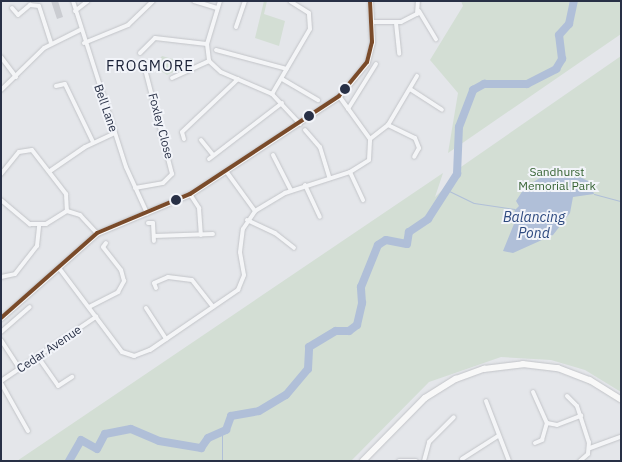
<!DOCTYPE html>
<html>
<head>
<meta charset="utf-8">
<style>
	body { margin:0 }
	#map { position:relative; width:622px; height:462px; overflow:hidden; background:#e4e6ea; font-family:"IBM Plex Sans",sans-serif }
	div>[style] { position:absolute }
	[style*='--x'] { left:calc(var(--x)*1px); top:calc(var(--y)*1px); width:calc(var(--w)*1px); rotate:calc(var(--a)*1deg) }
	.green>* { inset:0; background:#d3ded4 }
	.water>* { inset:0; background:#b0bfd8 }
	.stream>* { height:1px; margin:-0.5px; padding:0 0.5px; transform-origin:0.5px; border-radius:0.5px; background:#b0bfd8 }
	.river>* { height:8px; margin:-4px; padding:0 4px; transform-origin:4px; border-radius:4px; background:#b0bfd8 }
	.building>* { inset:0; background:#caccd1 }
	.roads { filter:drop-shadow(0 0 1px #c2c4c8) drop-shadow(0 0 1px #c2c4c8) }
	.street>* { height:4px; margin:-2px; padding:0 2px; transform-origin:2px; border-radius:2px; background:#f4f5f7 }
	.secondary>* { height:5px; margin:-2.5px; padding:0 2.5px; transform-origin:2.5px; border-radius:2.5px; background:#f8f8f8 }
	.primary>* { height:5.5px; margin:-2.75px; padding:0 2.75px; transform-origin:2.75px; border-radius:2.75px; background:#f8f8f8 }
	.bus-1>* { height:4px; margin:-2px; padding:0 2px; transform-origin:2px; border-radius:2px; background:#7a4b2a }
	.dots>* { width:14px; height:14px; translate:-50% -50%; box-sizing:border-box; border:2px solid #f2f4f9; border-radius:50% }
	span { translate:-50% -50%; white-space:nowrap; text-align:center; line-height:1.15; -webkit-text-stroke:4px #f2f4f9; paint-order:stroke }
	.street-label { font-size:12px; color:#283046 }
	.park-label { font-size:12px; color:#376434 }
	.water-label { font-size:14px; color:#2d497f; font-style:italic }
	.quarter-label { font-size:15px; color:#1a2137; letter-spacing:1px }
	.frame { position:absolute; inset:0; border:2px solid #283046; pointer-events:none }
</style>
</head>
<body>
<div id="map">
	<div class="green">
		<i style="clip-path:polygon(264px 1px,267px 1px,264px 14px,285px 21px,279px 46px,255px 38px)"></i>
		<i style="clip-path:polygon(461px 1px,621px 1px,621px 34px,448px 153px,458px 93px,430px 60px,463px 6px)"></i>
		<i style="clip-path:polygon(162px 56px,190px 64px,167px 75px,154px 66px)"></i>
		<i style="clip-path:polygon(621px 56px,621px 392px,585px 370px,551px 360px,501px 357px,429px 382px,351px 461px,17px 461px,443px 173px,435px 197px,457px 176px,458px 169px)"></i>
	</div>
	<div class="water">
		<i style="clip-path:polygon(574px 174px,590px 182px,594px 194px,573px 197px,570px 213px,553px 235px,513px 253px,503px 251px,518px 214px,514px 211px,519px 206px,516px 201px,525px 187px,540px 178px)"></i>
	</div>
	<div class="stream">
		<i style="--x:445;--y:189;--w:32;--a:26"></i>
		<i style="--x:474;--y:203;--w:41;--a:8.3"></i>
		<i style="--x:594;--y:194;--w:28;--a:15"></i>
		<i style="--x:222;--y:461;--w:28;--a:-90"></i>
	</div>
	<div class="river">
		<i style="--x:69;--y:461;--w:24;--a:-60"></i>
		<i style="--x:81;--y:440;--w:18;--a:29"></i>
		<i style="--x:97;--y:449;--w:17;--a:-62"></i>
		<i style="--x:105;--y:434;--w:26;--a:-11"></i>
		<i style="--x:131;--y:429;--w:30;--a:23"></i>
		<i style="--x:159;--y:441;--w:43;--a:9.5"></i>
		<i style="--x:201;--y:448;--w:12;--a:-55"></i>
		<i style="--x:208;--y:438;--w:20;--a:-24"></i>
		<i style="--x:226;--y:430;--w:15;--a:-70"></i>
		<i style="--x:231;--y:416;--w:28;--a:-10"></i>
		<i style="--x:259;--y:411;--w:31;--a:-31"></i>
		<i style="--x:286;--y:395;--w:34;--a:-50"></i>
		<i style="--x:308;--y:369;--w:22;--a:-87"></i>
		<i style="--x:309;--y:347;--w:31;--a:-31"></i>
		<i style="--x:336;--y:331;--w:13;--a:0"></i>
		<i style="--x:349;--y:331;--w:10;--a:-37"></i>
		<i style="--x:357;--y:325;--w:23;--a:-77"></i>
		<i style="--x:362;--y:303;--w:16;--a:-94"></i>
		<i style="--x:361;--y:287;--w:45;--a:-68"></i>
		<i style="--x:378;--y:245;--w:9;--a:-32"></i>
		<i style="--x:386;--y:240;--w:21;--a:11"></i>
		<i style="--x:407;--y:244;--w:12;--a:-81"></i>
		<i style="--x:409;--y:232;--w:23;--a:-34"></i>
		<i style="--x:428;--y:219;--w:54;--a:-57.2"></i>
		<i style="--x:457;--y:174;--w:47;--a:-87.6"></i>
		<i style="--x:459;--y:127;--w:40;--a:-69"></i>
		<i style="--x:473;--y:90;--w:13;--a:-29"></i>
		<i style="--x:484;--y:84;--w:43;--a:0"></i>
		<i style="--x:527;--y:84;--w:33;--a:-27"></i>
		<i style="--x:556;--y:69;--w:12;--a:-59"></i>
		<i style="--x:562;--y:59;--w:24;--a:-97"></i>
		<i style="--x:559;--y:35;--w:15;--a:-48"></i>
		<i style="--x:569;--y:24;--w:24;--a:-78"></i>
	</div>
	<div class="building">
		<i style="clip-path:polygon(51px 1px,58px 1px,63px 17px,57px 19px)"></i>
	</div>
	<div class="roads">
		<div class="street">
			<i style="--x:73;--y:1;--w:174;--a:72.3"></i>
			<i style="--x:126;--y:167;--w:51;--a:65.5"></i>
			<i style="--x:194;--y:1;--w:24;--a:17"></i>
			<i style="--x:220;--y:1;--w:45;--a:106.8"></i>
			<i style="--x:207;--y:44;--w:17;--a:83"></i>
			<i style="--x:209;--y:61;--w:16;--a:43"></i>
			<i style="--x:221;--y:72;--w:56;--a:23.3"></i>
			<i style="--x:272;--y:94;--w:41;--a:47"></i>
			<i style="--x:12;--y:8;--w:9;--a:49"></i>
			<i style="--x:18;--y:15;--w:16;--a:-40"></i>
			<i style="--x:30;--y:5;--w:9;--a:6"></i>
			<i style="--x:39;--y:6;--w:39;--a:72"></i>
			<i style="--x:75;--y:11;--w:16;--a:-38"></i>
			<i style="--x:419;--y:11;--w:33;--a:59"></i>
			<i style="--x:372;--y:22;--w:29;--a:0"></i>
			<i style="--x:401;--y:22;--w:18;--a:-27"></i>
			<i style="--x:417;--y:14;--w:13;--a:-86"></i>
			<i style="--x:396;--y:23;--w:31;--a:84"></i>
			<i style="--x:236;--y:27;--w:28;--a:-71"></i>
			<i style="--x:84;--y:43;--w:48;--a:-22.2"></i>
			<i style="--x:128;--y:25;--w:35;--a:-44"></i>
			<i style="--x:216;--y:50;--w:73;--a:15"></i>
			<i style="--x:140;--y:53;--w:21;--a:-45"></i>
			<i style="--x:155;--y:38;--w:52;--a:6.6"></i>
			<i style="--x:1;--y:57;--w:25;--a:53"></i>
			<i style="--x:172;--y:78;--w:41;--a:-24.7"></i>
			<i style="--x:282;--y:79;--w:42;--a:30.3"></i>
			<i style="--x:56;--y:86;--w:9;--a:-13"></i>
			<i style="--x:65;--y:84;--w:64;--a:64.2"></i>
			<i style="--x:410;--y:89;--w:38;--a:33"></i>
			<i style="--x:1;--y:90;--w:60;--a:-44.3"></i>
			<i style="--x:44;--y:48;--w:40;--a:-26.6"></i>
			<i style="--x:272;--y:94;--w:75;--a:-59.7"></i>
			<i style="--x:310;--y:29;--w:16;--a:-94"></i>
			<i style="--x:309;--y:13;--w:22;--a:-148"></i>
			<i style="--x:348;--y:109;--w:53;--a:-58.1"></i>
			<i style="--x:388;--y:125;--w:30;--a:26"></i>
			<i style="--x:415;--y:138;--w:11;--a:68"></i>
			<i style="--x:419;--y:148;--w:10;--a:119"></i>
			<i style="--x:305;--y:130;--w:23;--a:49"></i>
			<i style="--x:320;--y:147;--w:31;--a:73"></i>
			<i style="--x:184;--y:139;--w:7;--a:-106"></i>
			<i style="--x:182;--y:132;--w:77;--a:-43.4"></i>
			<i style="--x:370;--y:139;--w:23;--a:-38"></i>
			<i style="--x:388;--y:125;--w:57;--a:-59.4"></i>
			<i style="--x:201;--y:140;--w:19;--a:51"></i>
			<i style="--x:273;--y:155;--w:39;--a:63"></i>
			<i style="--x:209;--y:159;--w:92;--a:-37.5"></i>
			<i style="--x:50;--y:171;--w:42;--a:-34.4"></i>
			<i style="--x:85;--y:147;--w:33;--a:-25"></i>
			<i style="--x:226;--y:171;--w:49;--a:54.1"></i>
			<i style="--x:350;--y:172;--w:31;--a:65"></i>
			<i style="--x:1;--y:174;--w:28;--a:-51"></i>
			<i style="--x:19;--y:152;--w:13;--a:-9"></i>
			<i style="--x:32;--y:150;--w:56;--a:52.3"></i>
			<i style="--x:66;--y:194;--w:17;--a:87"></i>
			<i style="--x:305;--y:185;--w:35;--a:65"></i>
			<i style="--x:135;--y:188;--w:28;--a:-10"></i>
			<i style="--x:163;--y:183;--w:13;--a:-45"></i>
			<i style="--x:172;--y:174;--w:108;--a:-104.4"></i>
			<i style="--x:190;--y:194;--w:17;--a:57"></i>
			<i style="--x:199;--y:208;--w:27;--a:86"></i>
			<i style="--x:1;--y:200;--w:38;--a:40"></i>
			<i style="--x:30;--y:224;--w:16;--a:0"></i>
			<i style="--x:46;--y:224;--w:25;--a:-32"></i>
			<i style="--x:67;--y:211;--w:14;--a:17"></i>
			<i style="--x:80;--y:215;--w:25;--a:47"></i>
			<i style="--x:247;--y:220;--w:31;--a:25"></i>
			<i style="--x:275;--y:233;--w:24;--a:38"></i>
			<i style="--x:148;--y:223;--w:5;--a:0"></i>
			<i style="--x:153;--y:223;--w:18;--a:87"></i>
			<i style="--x:154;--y:236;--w:59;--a:-1.9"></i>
			<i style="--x:59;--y:268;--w:105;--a:53.1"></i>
			<i style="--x:122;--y:352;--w:13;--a:18"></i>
			<i style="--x:134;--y:356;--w:17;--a:-21"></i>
			<i style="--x:150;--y:350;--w:107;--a:-34.3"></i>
			<i style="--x:238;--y:290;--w:16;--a:-68"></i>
			<i style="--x:244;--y:275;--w:23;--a:-100"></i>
			<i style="--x:240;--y:252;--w:23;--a:-83"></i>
			<i style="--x:243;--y:229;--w:22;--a:-56"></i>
			<i style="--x:255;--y:211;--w:35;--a:-31"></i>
			<i style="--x:285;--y:193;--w:68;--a:-17.9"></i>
			<i style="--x:350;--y:172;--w:22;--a:-32"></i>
			<i style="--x:369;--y:160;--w:21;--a:-87"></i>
			<i style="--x:370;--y:139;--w:53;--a:-125.8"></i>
			<i style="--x:1;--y:277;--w:14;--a:-12"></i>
			<i style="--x:15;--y:274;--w:36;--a:-52"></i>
			<i style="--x:37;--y:246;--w:20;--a:-84"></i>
			<i style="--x:156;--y:288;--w:5;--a:-112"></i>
			<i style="--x:154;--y:283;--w:15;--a:-23"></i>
			<i style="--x:168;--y:277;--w:24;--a:7"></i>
			<i style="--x:192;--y:280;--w:34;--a:52"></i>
			<i style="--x:89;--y:307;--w:33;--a:-27"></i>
			<i style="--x:118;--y:292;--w:13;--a:-61"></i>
			<i style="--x:124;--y:281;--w:11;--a:-105"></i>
			<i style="--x:121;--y:270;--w:29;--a:-128"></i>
			<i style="--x:103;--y:247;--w:5;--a:-53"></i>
			<i style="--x:146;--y:308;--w:37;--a:57"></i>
			<i style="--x:1;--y:332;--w:38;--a:-41"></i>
			<i style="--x:1;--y:340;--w:35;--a:57"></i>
			<i style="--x:38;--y:357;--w:35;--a:55"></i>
			<i style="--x:58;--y:386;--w:17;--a:-33"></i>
			<i style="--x:1;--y:381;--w:115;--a:-34"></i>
			<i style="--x:1;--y:383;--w:55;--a:60.6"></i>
			<i style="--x:533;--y:392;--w:34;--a:66"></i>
			<i style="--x:547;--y:423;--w:10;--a:11"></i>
			<i style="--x:557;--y:425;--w:26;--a:-21"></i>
			<i style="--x:567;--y:396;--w:14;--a:45"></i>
			<i style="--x:577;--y:406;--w:38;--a:72"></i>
			<i style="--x:589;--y:442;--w:12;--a:95"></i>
			<i style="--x:588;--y:454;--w:11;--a:139"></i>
			<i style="--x:486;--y:401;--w:64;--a:69"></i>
			<i style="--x:535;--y:443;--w:8;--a:-23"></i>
			<i style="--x:542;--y:440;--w:18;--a:-74"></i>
			<i style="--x:590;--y:448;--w:33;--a:-20"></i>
			<i style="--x:462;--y:459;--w:43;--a:-32.6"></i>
			<i style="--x:399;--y:461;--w:17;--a:0"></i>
			<i style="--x:424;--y:461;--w:20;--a:-75"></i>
			<i style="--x:429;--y:442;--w:35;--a:-45"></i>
		</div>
		<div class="secondary">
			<i style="--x:1;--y:318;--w:128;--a:-41.5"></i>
			<i style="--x:97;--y:233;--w:101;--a:-22.8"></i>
			<i style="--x:190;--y:194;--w:178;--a:-33.3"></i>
			<i style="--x:339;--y:96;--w:44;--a:-50.5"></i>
			<i style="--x:367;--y:62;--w:21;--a:-76"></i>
			<i style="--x:372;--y:42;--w:41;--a:-92.8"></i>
		</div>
		<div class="primary">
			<i style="--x:363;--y:461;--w:88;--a:-45.5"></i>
			<i style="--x:425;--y:398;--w:36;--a:-32"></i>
			<i style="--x:456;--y:379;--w:30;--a:-20"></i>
			<i style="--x:484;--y:369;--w:39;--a:-7"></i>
			<i style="--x:523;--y:364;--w:35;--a:7"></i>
			<i style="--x:558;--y:368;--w:34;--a:21"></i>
			<i style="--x:590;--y:380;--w:36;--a:32"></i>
		</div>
	</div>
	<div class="bus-1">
		<i style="--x:1;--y:318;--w:128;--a:-41.5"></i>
		<i style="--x:97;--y:233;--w:101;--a:-22.8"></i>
		<i style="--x:190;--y:194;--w:178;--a:-33.3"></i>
		<i style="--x:339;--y:96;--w:44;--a:-50.5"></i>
		<i style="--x:367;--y:62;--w:21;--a:-76"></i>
		<i style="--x:372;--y:42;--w:41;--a:-92.8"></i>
	</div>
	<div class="dots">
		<i style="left:345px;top:89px;background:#283046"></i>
		<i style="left:309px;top:116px;background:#283046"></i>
		<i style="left:176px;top:200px;background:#283046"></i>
	</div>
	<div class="street-label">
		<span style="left:106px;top:108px;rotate:71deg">Bell Lane</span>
		<span style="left:161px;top:126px;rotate:75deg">Foxley Close</span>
		<span style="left:49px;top:349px;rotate:-34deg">Cedar Avenue</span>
	</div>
	<div class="park-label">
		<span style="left:557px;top:179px">Sandhurst<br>Memorial Park</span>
	</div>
	<div class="water-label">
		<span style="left:534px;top:225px">Balancing<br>Pond</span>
	</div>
	<div class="quarter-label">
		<span style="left:150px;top:66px">FROGMORE</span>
	</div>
	<div class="frame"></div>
</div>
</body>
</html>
